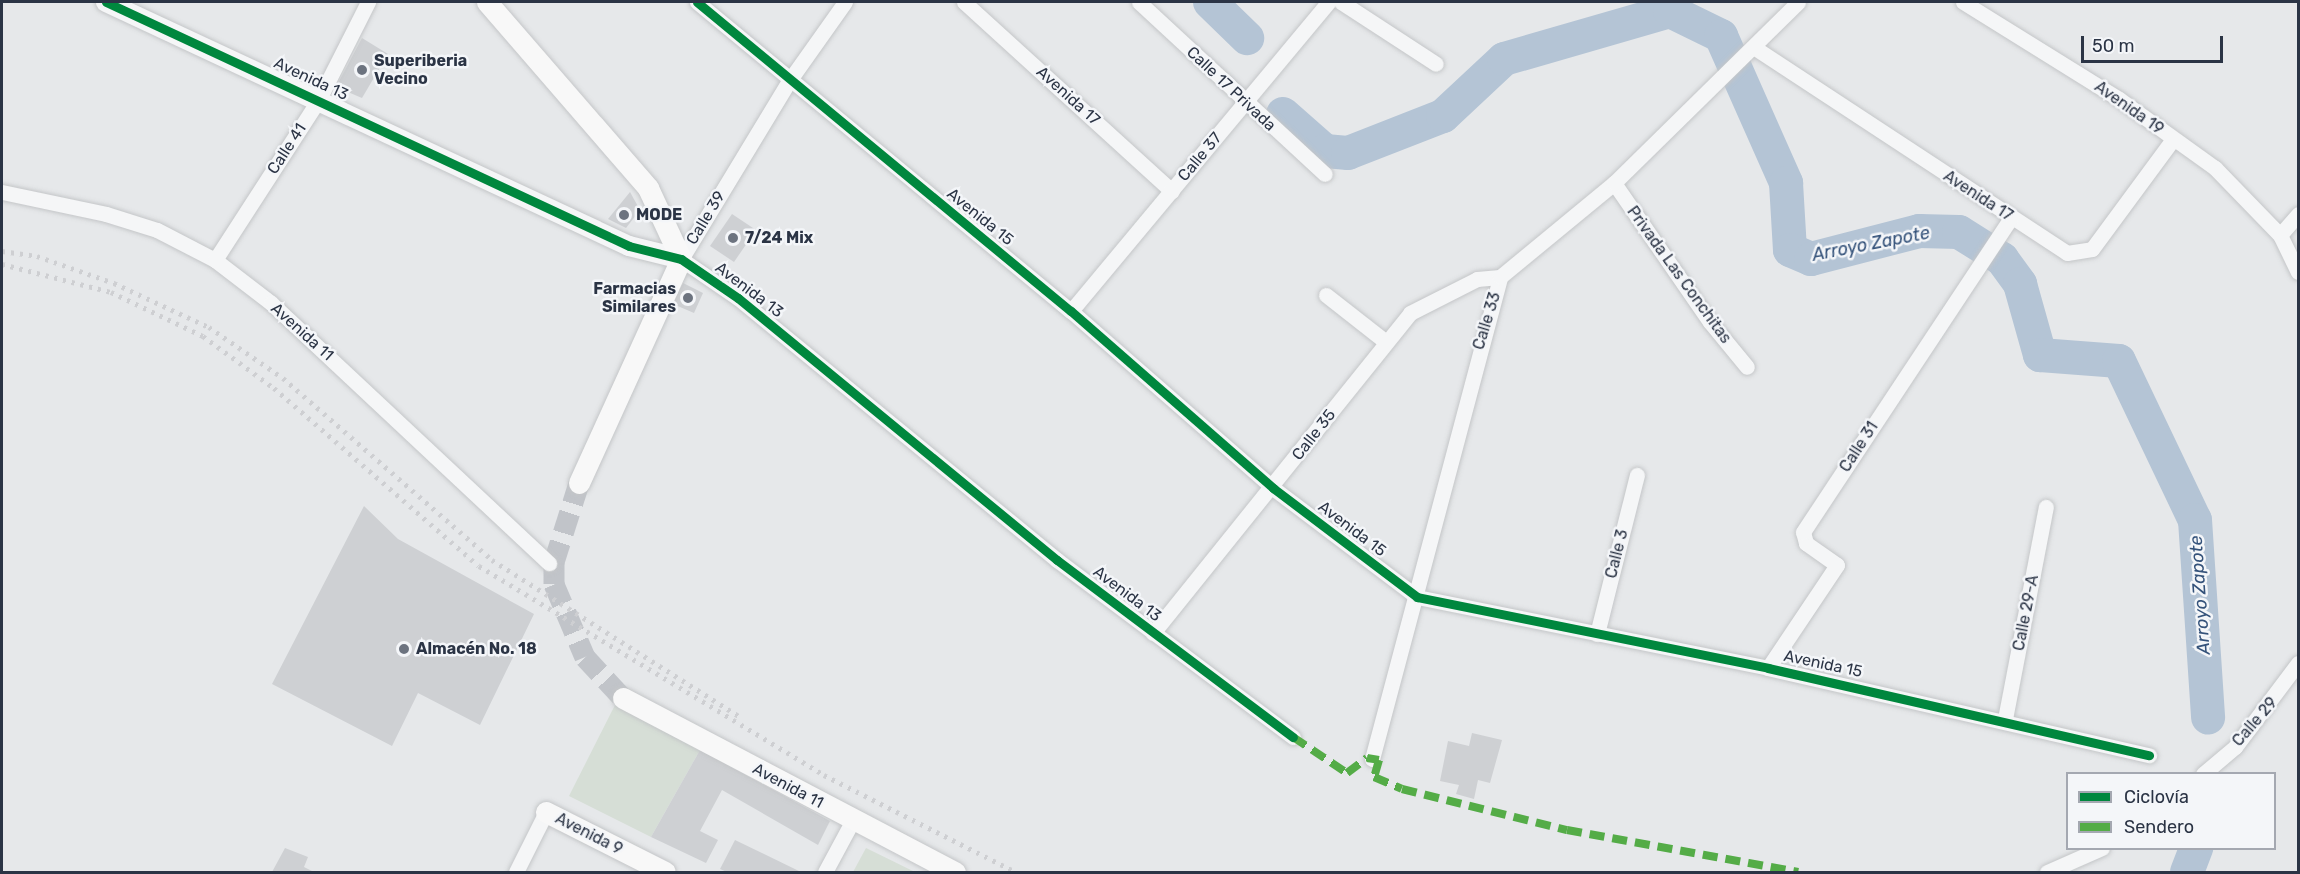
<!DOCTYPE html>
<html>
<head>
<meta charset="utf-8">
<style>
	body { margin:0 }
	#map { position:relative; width:2300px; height:874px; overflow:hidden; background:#e6e8ea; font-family:Rubik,sans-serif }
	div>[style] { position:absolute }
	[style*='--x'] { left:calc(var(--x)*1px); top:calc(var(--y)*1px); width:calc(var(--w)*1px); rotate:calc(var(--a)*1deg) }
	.green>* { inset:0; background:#d6ded6 }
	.river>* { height:34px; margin:-17px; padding:0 17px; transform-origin:17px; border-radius:17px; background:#b4c4d5 }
	.building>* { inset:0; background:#ced0d3 }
	.secondary-tunnel>* { height:21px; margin-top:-10.5px; transform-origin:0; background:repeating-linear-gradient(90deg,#c1c4c9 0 21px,transparent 0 31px) }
	.roads { filter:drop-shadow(0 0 2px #c4c6c8) drop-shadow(0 0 2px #c4c6c8) }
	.minor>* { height:15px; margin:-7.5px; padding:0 7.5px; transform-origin:7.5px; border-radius:7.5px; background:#f5f6f7 }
	.tertiary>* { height:20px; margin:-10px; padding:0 10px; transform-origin:10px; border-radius:10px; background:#f5f6f7 }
	.secondary>* { height:21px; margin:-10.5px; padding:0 10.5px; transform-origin:10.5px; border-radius:10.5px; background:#f8f8f8 }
	.rail>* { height:4.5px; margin-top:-2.25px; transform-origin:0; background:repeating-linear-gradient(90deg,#cecfd2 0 3px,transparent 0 9px) }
	.quiet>* { height:8px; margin-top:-4px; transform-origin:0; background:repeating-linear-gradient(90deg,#54ac47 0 15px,transparent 0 23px) }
	.cycleway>* { height:9px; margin:-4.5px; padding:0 4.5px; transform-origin:4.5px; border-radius:4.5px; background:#00873e }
	.dots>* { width:16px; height:16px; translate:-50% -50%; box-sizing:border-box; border:3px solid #f4f6f9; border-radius:50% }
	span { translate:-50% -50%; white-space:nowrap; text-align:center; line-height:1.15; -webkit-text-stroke:5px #f4f6f9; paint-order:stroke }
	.poi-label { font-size:16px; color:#2b3445; font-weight:700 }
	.left { translate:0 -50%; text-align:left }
	.right { translate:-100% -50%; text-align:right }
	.street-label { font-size:16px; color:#2b3445 }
	.water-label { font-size:18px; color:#34527a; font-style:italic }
	.frame { position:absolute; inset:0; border:3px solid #2b3445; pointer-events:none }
	.legend { position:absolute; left:2066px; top:772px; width:210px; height:78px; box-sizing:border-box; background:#f4f6f9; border:2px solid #a4a8b1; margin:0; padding:8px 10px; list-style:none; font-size:18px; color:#2b3445 }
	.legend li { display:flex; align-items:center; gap:12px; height:30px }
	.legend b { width:30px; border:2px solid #a4a8b1 }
	.scale { position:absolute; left:2081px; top:36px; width:142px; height:27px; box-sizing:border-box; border:3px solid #2b3445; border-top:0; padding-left:8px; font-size:18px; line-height:21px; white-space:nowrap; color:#2b3445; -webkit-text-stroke:4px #f4f6f9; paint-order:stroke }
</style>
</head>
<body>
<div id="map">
	<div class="green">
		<i style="clip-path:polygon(615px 705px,700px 750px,651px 837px,569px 796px)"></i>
		<i style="clip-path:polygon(866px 848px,915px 872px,853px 872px)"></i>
	</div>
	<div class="river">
		<i style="--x:1210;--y:2;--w:52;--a:44.2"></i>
		<i style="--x:1283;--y:114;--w:56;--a:41.4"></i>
		<i style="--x:1325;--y:151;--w:23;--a:5"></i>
		<i style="--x:1348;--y:153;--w:102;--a:-21.3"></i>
		<i style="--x:1443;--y:116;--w:83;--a:-43.1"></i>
		<i style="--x:1504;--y:59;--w:173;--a:-16.1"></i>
		<i style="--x:1670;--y:11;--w:57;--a:26.1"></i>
		<i style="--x:1721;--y:36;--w:161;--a:66.1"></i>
		<i style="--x:1786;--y:183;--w:67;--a:86.6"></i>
		<i style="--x:1790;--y:250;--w:23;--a:23"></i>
		<i style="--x:1811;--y:259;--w:112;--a:-14.5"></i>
		<i style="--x:1919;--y:231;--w:40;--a:1.4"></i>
		<i style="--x:1959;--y:232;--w:51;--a:32.1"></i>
		<i style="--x:2002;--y:259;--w:31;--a:54"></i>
		<i style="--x:2020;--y:284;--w:74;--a:74.3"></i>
		<i style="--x:2040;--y:355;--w:79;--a:4.3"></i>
		<i style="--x:2119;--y:361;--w:176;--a:64.5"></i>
		<i style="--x:2195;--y:520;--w:198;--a:86.2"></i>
		<i style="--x:2187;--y:872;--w:26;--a:-69"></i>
	</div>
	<div class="building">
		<i style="clip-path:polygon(362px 38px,388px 54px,362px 98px,336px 87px)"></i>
		<i style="clip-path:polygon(630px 192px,640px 210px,626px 228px,608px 219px)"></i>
		<i style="clip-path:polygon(732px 214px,756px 230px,734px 262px,710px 246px)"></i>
		<i style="clip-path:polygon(683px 283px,703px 293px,694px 313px,673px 304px)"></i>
		<i style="clip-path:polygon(364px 506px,398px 539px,534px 614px,480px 725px,418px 693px,392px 746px,272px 684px)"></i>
		<i style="clip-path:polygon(1472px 733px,1502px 740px,1490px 783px,1478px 780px,1474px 799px,1456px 794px,1459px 785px,1440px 781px,1448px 741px,1469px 746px)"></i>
		<i style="clip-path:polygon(700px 750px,830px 821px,818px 845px,722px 790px,700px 831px,718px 840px,706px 863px,651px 837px)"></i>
		<i style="clip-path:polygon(735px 840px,801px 872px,727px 872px,720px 869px)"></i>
		<i style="clip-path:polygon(285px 848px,308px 857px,304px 867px,314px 872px,272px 872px)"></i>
	</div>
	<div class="secondary-tunnel">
		<i style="--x:579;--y:483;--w:83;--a:107.6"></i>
		<i style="--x:554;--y:562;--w:22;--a:90"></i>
		<i style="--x:554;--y:584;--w:79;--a:67"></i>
		<i style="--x:585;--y:657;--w:56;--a:47.2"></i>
	</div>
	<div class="roads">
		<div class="minor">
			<i style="--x:697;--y:2;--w:485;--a:39.6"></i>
			<i style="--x:1071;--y:311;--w:269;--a:41.2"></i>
			<i style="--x:1273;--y:488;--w:181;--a:37.1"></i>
			<i style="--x:1417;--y:597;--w:358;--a:11.4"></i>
			<i style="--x:1768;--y:668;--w:391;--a:12.9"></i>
			<i style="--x:845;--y:2;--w:97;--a:125.3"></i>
			<i style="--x:789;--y:81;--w:208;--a:121.2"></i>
			<i style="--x:681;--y:259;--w:69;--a:34.4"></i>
			<i style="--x:738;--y:298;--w:413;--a:39.4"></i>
			<i style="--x:1057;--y:560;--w:295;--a:36.9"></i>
			<i style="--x:964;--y:2;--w:281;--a:42.3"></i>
			<i style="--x:1139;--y:2;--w:253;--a:42.8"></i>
			<i style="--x:1341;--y:2;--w:113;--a:33.1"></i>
			<i style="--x:1963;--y:2;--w:184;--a:31.9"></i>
			<i style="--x:2119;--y:99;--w:118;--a:35.7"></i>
			<i style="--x:2215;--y:168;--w:93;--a:45.9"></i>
			<i style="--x:2280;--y:235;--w:41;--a:64.1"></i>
			<i style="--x:1755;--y:48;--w:373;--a:33.3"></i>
			<i style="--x:2067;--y:253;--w:25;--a:-9"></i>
			<i style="--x:2092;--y:249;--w:137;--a:-53.6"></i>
			<i style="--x:1614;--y:183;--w:169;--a:55.4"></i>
			<i style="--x:1710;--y:322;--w:58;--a:50.6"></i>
			<i style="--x:2;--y:192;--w:106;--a:11.9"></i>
			<i style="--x:106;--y:214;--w:53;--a:17.4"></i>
			<i style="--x:157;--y:230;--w:65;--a:27.3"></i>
			<i style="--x:215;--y:260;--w:71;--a:37.5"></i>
			<i style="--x:271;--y:303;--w:381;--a:43.1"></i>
			<i style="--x:2280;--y:235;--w:28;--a:-49"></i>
			<i style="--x:215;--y:260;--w:192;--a:-57.1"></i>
			<i style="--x:319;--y:99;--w:109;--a:-63.2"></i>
			<i style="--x:1326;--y:295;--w:76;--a:38.1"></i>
			<i style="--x:1071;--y:311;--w:402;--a:-50.2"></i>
			<i style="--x:1153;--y:633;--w:410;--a:-51.2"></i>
			<i style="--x:1410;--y:313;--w:75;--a:-26.9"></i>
			<i style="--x:1477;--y:279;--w:23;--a:-5"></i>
			<i style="--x:1597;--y:634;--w:164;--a:-75.9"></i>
			<i style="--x:1768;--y:668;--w:124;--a:-56.2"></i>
			<i style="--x:1837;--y:565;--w:38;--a:-145"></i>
			<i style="--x:1806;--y:543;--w:11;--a:-105"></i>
			<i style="--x:1803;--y:532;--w:377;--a:-56.5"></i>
			<i style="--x:2005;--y:719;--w:216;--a:-79.1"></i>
			<i style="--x:1372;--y:759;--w:499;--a:-75.1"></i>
			<i style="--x:1500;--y:277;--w:148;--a:-39.5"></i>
			<i style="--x:1614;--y:183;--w:258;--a:-44.5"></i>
			<i style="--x:2203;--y:774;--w:42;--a:-40.2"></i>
			<i style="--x:2235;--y:747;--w:105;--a:-53.1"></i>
			<i style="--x:516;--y:872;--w:67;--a:-63.4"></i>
			<i style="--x:825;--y:872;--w:59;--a:-61.7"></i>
			<i style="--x:2047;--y:872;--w:60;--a:-23.6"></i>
		</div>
		<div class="tertiary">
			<i style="--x:106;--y:2;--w:577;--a:25.01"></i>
			<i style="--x:629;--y:246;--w:54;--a:14"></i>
		</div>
		<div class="secondary">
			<i style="--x:487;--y:2;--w:246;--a:49.1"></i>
			<i style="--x:648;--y:188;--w:78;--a:65.1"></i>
			<i style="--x:681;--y:259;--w:246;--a:114.5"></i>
			<i style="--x:623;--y:698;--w:375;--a:27.7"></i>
			<i style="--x:546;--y:812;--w:133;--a:26.8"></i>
		</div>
	</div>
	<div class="rail">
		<i style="--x:2;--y:251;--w:35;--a:8"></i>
		<i style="--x:37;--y:256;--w:82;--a:19.3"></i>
		<i style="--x:114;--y:283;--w:105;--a:24.9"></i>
		<i style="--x:209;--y:327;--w:90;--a:34.6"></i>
		<i style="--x:283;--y:378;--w:277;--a:41"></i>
		<i style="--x:492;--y:560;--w:296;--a:32.3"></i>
		<i style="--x:2;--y:264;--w:113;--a:14.4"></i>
		<i style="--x:111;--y:292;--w:102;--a:25.6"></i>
		<i style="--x:203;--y:336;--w:88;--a:36.2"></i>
		<i style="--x:274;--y:388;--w:271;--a:41"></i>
		<i style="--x:479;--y:566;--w:403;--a:31.2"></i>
		<i style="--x:824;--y:775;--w:215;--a:26.8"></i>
	</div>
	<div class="quiet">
		<i style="--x:1293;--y:737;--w:65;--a:33.7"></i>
		<i style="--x:1347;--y:773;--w:25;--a:-37"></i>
		<i style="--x:1367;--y:758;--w:12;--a:9"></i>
		<i style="--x:1379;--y:760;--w:18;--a:106"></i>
		<i style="--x:1374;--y:777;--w:30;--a:23"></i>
		<i style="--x:1402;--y:789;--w:170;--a:14"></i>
		<i style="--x:1567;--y:830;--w:235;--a:10.3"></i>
	</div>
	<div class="cycleway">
		<i style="--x:106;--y:2;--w:577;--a:25.01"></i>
		<i style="--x:629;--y:246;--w:54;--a:14"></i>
		<i style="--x:681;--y:259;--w:69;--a:34.4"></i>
		<i style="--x:738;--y:298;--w:413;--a:39.4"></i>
		<i style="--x:1057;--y:560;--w:295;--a:36.9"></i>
		<i style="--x:697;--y:2;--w:485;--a:39.6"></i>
		<i style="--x:1071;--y:311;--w:269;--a:41.2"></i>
		<i style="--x:1273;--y:488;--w:181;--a:37.1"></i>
		<i style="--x:1417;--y:597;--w:358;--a:11.4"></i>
		<i style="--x:1768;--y:668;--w:391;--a:12.9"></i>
	</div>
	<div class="dots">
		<i style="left:362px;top:70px;background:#6c737f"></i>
		<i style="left:624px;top:215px;background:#6c737f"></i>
		<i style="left:733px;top:238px;background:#6c737f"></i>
		<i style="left:688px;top:298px;background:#6c737f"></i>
		<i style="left:404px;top:649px;background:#6c737f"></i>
	</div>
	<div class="poi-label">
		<span class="left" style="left:374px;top:70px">Superiberia<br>Vecino</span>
		<span class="left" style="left:636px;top:215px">MODE</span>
		<span class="left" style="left:745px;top:238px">7/24 Mix</span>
		<span class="right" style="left:676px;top:298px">Farmacias<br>Similares</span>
		<span class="left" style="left:416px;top:649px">Almacén No. 18</span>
	</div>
	<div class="street-label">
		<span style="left:311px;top:79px;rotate:25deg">Avenida 13</span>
		<span style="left:1231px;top:89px;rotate:43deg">Calle 17 Privada</span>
		<span style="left:1068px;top:96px;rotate:42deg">Avenida 17</span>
		<span style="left:2129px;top:108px;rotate:35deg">Avenida 19</span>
		<span style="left:287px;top:149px;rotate:-57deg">Calle 41</span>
		<span style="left:1200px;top:157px;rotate:-50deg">Calle 37</span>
		<span style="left:1978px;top:196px;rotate:33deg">Avenida 17</span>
		<span style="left:980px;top:217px;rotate:39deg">Avenida 15</span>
		<span style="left:706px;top:218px;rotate:-59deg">Calle 39</span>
		<span style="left:1679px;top:275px;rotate:54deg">Privada Las Conchitas</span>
		<span style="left:749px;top:290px;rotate:37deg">Avenida 13</span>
		<span style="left:1487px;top:321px;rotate:-73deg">Calle 33</span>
		<span style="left:302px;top:332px;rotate:42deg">Avenida 11</span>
		<span style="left:1314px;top:435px;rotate:-52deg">Calle 35</span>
		<span style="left:1859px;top:447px;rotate:-57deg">Calle 31</span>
		<span style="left:1352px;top:529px;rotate:37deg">Avenida 15</span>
		<span style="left:1617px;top:554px;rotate:-76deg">Calle 3</span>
		<span style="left:1127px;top:594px;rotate:37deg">Avenida 13</span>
		<span style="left:2026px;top:613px;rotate:-79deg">Calle 29-A</span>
		<span style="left:1823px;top:664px;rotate:12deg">Avenida 15</span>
		<span style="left:2255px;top:722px;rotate:-49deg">Calle 29</span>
		<span style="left:788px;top:786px;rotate:28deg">Avenida 11</span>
		<span style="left:589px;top:834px;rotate:27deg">Avenida 9</span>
	</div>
	<div class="water-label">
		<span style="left:1871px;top:244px;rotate:-11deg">Arroyo Zapote</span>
		<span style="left:2200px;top:595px;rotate:-94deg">Arroyo Zapote</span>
	</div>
	<div class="frame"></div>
	<ul class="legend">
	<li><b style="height:8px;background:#00873e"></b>Ciclovía</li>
	<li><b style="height:8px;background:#54ac47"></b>Sendero</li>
	</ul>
	<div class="scale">50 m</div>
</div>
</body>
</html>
